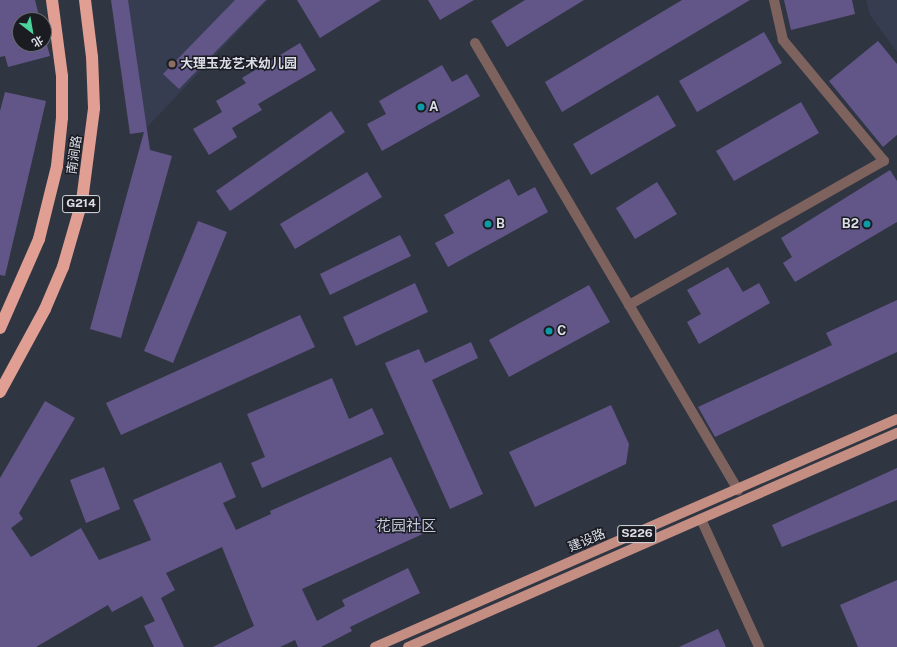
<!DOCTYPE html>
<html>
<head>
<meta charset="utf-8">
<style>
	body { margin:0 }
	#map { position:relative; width:897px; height:647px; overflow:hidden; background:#303542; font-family:"Public Sans","Noto Sans SC",sans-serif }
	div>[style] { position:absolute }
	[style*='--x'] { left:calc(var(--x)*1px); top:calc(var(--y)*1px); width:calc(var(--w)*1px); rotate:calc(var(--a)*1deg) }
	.built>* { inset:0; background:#363d50 }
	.building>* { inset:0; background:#625688 }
	.street>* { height:10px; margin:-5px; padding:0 5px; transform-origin:5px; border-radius:5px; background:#7d625d }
	.primary>* { height:10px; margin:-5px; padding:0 5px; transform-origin:5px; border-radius:5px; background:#c48e83 }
	.highway>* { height:12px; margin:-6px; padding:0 6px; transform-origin:6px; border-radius:6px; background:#e09f92 }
	.dots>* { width:11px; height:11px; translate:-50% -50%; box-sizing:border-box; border:2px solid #1a1c22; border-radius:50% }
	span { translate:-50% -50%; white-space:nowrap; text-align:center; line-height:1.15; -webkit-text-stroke:3px #1a1c22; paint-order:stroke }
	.shield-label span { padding:1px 3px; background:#1a1c22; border:1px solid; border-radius:3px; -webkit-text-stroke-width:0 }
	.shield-label { font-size:12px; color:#dbdee7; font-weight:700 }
	.poi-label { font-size:13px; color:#dbdee7; font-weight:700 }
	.left { translate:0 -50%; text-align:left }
	.right { translate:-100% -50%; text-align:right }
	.street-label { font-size:13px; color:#dbdee7 }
	.quarter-label { font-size:15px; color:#c5cbdc }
	.north { position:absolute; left:12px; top:12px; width:40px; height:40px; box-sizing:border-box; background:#1a1c22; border:1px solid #676a71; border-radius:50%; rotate:149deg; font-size:11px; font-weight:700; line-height:16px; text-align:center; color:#dbdee7 }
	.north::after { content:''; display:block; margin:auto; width:14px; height:18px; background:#4ad49c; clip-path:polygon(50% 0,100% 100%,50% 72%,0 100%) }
</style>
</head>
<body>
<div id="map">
	<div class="built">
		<i style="clip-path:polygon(125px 0,268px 0,147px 127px)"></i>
		<i style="clip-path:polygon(866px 0,897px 0,897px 52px,870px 15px)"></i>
	</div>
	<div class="building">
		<i style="clip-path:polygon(0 0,35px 0,40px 20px,20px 20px,20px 44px,44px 44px,44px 34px,50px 56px,8px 67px,5px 56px,0 57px)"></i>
		<i style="clip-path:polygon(111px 0,128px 0,150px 150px,172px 156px,121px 338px,90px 329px,144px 132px,130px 134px)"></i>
		<i style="clip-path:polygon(235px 0,266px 0,179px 89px,163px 74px)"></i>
		<i style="clip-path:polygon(297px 0,381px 0,320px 38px)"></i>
		<i style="clip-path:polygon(428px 0,474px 0,440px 20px)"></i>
		<i style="clip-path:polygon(525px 0,584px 0,507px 47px,491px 21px)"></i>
		<i style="clip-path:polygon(682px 0,750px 0,562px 112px,545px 82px)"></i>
		<i style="clip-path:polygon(784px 0,852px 0,855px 14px,791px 30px)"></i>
		<i style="clip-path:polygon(764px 32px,782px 63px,697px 112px,679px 81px)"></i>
		<i style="clip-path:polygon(878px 41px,897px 64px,897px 135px,883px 147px,829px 81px)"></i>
		<i style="clip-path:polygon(300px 43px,316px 70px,258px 104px,262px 110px,232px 128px,237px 137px,209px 155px,193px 129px,222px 112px,216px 101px,246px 83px,242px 78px)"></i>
		<i style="clip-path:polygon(442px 65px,452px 82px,467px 74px,480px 96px,382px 151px,367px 124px,386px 114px,379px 101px)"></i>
		<i style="clip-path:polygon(5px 92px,46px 101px,5px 276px,0 275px,0 111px)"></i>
		<i style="clip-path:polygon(658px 95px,676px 126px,591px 175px,573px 144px)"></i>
		<i style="clip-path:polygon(801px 102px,819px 133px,734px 181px,716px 151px)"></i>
		<i style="clip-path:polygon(331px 111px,345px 132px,230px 211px,216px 191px)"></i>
		<i style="clip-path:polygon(890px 170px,897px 181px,897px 222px,795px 282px,783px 263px,792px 257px,781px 238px)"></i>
		<i style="clip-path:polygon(367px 172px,382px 197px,295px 249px,280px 224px)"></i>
		<i style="clip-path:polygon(509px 179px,518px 196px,535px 187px,548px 212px,448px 267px,435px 243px,454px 233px,444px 215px)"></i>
		<i style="clip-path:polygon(657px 182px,677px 214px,635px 239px,616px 208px)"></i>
		<i style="clip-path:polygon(198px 221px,227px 232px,173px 363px,144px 351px)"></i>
		<i style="clip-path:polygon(400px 235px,411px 256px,330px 295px,320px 274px)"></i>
		<i style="clip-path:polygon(728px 267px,743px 292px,759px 283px,770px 303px,699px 344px,687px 322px,701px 314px,687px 290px)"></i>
		<i style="clip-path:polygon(415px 283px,428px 312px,356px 346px,343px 317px)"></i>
		<i style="clip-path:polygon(589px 285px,610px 322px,509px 377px,489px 340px)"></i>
		<i style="clip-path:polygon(897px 300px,897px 352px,715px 437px,698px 407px,832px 345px,826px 333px)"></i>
		<i style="clip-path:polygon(300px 315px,315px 347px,121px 435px,106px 403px)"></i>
		<i style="clip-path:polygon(471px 342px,478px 358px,432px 380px,483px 494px,450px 509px,385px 363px,419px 349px,425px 363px)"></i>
		<i style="clip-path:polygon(332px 378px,349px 419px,372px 408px,384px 434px,262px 488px,251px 463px,265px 457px,247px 414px)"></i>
		<i style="clip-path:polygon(45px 401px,75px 418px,19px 513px,23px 519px,11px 528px,31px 557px,81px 528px,99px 560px,151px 540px,133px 500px,221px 462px,236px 497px,223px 503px,236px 530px,271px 514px,270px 511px,391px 457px,427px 532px,302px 589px,317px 621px,345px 606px,342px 600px,408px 568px,420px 593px,350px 627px,352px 631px,321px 647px,298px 647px,295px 640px,280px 647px,213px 647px,254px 626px,222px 547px,166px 573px,175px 590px,161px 598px,184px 647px,154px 647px,144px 626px,155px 621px,142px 596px,112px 612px,108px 605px,36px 647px,0 647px,0 478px)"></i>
		<i style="clip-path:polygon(611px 405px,629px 444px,626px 464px,535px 507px,509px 452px)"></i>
		<i style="clip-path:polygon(104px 467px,120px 509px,86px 523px,70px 480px)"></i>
		<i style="clip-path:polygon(897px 468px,897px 500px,782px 547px,772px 525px)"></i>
		<i style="clip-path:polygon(897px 580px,897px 647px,858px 647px,840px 605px)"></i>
		<i style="clip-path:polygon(718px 629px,726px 647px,679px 647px)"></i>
	</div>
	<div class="street">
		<i style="--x:475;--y:43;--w:519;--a:59.53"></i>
		<i style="--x:629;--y:305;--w:293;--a:-29.5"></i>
		<i style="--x:884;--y:161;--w:158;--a:-129.9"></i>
		<i style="--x:783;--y:40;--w:41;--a:-102.7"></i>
		<i style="--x:701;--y:519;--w:141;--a:65.6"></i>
	</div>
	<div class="primary">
		<i style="--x:375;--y:647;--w:570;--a:-23.59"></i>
		<i style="--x:408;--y:647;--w:534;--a:-23.64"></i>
	</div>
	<div class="highway">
		<i style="--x:0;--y:328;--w:97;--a:-66.3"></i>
		<i style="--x:39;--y:239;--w:75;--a:-76.1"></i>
		<i style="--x:57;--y:166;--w:48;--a:-84.1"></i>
		<i style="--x:62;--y:118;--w:42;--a:-90"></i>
		<i style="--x:62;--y:76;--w:77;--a:-97.5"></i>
		<i style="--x:0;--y:392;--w:94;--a:-61.5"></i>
		<i style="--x:45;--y:309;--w:46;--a:-66.8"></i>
		<i style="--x:63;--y:267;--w:69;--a:-73.9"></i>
		<i style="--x:82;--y:201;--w:94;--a:-82.6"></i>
		<i style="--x:94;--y:108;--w:51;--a:-92.2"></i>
		<i style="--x:92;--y:57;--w:57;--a:-97"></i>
	</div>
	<div class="dots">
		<i style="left:172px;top:64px;background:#8d6e63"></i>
		<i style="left:421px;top:107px;background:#0f9aa8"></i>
		<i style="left:488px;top:224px;background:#0f9aa8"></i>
		<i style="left:867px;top:224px;background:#0f9aa8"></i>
		<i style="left:549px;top:331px;background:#0f9aa8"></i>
	</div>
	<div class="shield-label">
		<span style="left:81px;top:204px">G214</span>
		<span style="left:637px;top:534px">S226</span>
	</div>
	<div class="poi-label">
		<span class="left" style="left:180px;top:64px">大理玉龙艺术幼儿园</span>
		<span class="left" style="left:429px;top:107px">A</span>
		<span class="left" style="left:496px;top:224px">B</span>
		<span class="right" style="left:859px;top:224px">B2</span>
		<span class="left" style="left:557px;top:331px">C</span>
	</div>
	<div class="street-label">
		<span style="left:75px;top:155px;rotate:-82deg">南涧路</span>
		<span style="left:587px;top:541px;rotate:-23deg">建设路</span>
	</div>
	<div class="quarter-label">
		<span style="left:406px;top:526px">花园社区</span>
	</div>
	<div class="north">北</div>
</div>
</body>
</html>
